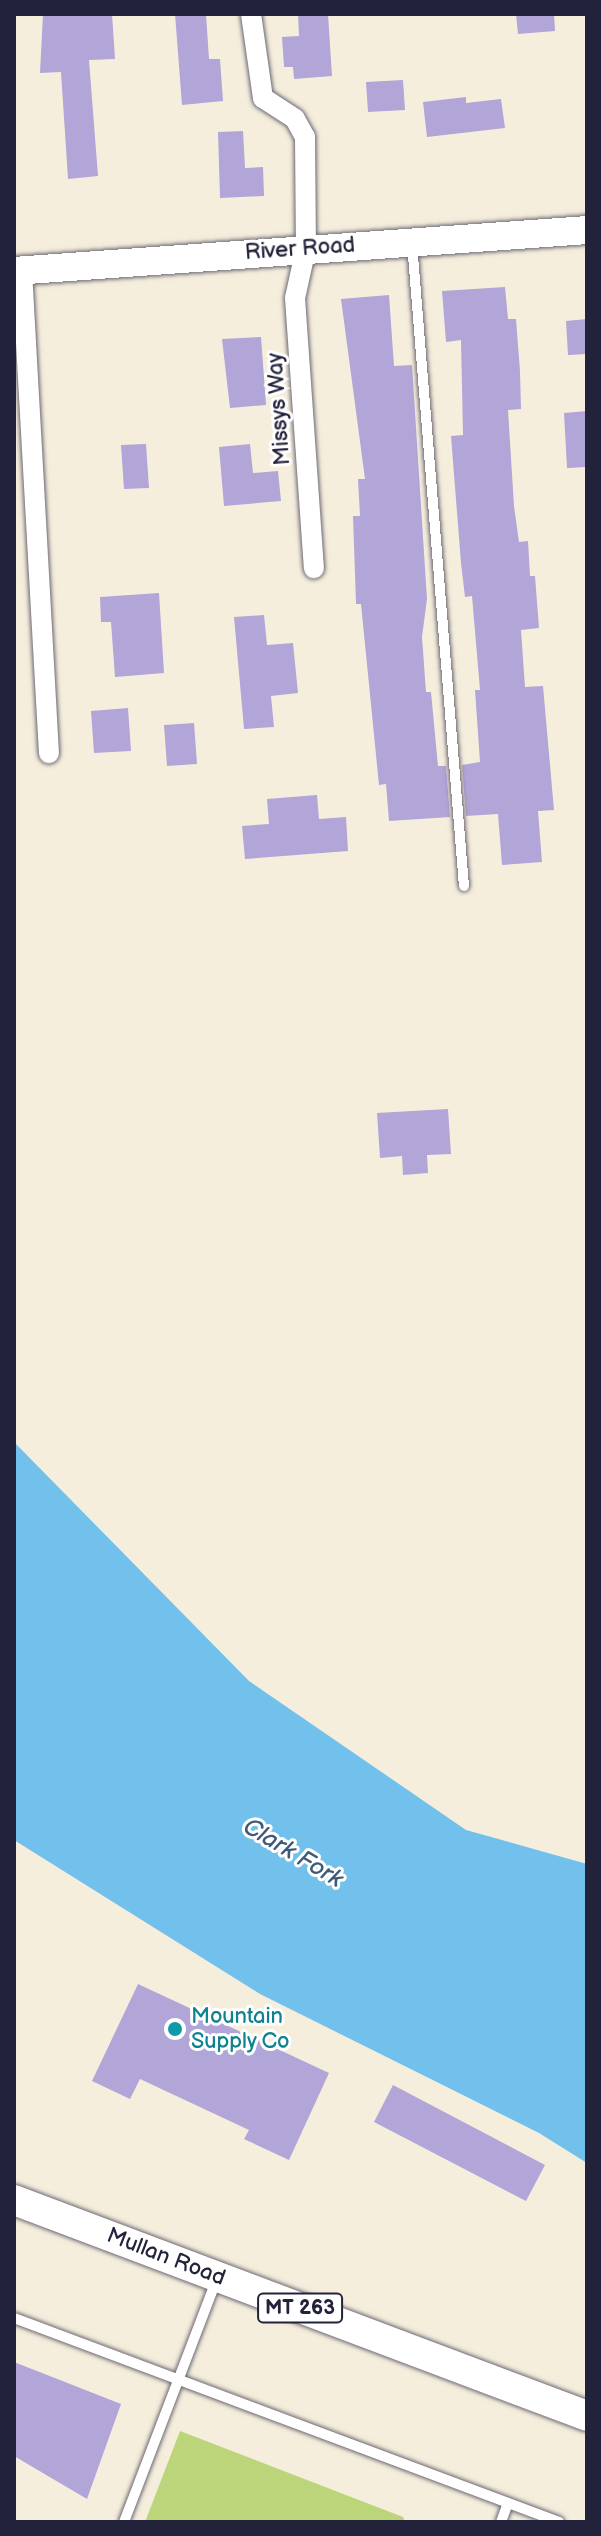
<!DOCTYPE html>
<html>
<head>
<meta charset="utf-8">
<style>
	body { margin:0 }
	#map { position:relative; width:601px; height:2536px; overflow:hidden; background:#f6eedd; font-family:"Balsamiq Sans",sans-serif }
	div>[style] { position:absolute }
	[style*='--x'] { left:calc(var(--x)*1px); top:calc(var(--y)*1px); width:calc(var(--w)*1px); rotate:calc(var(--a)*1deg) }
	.green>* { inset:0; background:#bcd57a }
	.water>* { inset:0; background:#71c1ec }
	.building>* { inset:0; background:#b2a5d7 }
	.roads { filter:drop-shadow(0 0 2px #6c6974) drop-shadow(0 0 2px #6c6974) }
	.lane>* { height:10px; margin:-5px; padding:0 5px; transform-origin:5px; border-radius:5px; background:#fff }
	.street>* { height:20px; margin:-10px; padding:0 10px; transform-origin:10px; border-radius:10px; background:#fff }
	.secondary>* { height:28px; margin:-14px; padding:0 14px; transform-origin:14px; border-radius:14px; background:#fff }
	.primary>* { height:30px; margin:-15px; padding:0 15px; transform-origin:15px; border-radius:15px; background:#fff }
	.dots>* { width:22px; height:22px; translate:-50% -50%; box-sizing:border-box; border:4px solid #fff; border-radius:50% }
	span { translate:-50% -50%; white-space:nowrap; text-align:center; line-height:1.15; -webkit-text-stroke:6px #fff; paint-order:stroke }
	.shield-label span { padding:2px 6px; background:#fff; border:2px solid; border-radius:6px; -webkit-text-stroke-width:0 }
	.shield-label { font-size:20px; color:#22223b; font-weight:700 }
	.street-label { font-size:22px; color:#22223b }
	.culture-label { font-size:22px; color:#0d838f }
	.left { translate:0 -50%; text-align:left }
	.water-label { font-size:24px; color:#3e5a79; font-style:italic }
	.frame { position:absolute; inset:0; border:16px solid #22223b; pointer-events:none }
</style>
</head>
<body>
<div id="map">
	<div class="green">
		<i style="clip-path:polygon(180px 2431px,403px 2517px,405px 2522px,145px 2522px)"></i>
	</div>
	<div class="water">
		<i style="clip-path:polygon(14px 1442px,249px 1681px,466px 1830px,587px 1864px,587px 2163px,539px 2133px,260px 1994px,14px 1840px)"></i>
	</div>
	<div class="building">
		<i style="clip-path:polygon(43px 14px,112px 14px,115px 59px,89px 60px,98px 176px,68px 179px,61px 72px,40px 73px)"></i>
		<i style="clip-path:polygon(175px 14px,206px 14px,209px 59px,220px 59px,223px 101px,182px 105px)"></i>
		<i style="clip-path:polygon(298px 14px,328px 14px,332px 76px,294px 79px,293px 67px,284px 67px,282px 37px,299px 36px)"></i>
		<i style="clip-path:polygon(516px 14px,554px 14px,555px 31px,518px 34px)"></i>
		<i style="clip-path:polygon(403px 80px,405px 110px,368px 112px,366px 82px)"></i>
		<i style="clip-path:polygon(466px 97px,466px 103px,501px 99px,505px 128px,427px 137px,423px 102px)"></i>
		<i style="clip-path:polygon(243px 131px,245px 168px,263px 167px,264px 196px,220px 198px,218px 132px)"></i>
		<i style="clip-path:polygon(505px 287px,508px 319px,516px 319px,520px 371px,521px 409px,508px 410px,514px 506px,519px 542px,528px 541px,530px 576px,535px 576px,539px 628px,521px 630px,525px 687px,543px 686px,554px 810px,538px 811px,542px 862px,502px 865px,498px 814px,466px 816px,462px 765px,480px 762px,475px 690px,480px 690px,472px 596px,465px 597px,461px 563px,451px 436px,463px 435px,461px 340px,446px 342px,442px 291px)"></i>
		<i style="clip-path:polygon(389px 295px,394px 366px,412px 365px,427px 599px,422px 637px,426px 692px,431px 692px,438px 766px,446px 766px,450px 817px,389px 821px,386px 784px,379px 785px,361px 604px,356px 604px,353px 516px,360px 516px,358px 479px,365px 479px,341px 299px)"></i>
		<i style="clip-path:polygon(587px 319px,587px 354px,568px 355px,566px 321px)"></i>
		<i style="clip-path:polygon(261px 337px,266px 405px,230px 408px,222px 339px)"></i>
		<i style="clip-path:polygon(587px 411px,587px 467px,567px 468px,564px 413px)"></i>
		<i style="clip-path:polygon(146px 444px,149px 488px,124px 489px,121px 445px)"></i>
		<i style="clip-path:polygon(250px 444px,253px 473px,278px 471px,281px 501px,224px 506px,219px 447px)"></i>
		<i style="clip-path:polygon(159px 593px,164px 673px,115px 677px,111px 622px,101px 622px,100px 597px)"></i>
		<i style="clip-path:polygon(264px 615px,267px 645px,293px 643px,298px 693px,271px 696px,274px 727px,244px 729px,234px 617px)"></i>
		<i style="clip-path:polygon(128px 708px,131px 751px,94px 753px,91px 711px)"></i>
		<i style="clip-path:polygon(194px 723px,197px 764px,167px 766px,164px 725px)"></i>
		<i style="clip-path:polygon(317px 795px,319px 819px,346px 817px,348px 851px,245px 859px,242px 826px,269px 824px,267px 799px)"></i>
		<i style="clip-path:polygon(448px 1109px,451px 1154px,427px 1155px,428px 1173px,403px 1175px,402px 1156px,380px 1158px,377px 1113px)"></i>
		<i style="clip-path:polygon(138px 1984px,329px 2073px,289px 2160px,244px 2139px,249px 2130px,140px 2079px,130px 2099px,92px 2081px)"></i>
		<i style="clip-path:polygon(393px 2085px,545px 2165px,526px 2201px,374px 2122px)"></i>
		<i style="clip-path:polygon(14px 2362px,121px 2404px,87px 2499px,14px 2456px)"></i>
	</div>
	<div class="roads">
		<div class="lane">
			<i style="--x:412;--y:243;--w:645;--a:85.38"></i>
			<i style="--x:14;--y:2318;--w:582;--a:20.52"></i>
			<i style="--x:124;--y:2522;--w:260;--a:-69.1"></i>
			<i style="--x:501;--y:2522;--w:20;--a:-70"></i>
		</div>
		<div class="street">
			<i style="--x:251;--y:14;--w:85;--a:81.9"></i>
			<i style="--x:263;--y:98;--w:38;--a:33"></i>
			<i style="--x:295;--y:119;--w:21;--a:61"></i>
			<i style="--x:305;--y:137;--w:111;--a:89.5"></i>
			<i style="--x:306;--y:248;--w:51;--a:102.4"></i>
			<i style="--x:295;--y:298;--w:271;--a:86"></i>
			<i style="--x:22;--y:271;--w:483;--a:86.8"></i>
		</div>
		<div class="secondary">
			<i style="--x:14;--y:271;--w:574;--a:-4.09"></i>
		</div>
		<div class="primary">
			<i style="--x:14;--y:2200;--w:612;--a:20.65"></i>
		</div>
	</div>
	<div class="dots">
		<i style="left:175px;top:2029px;background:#0f9aa8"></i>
	</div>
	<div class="shield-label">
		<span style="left:300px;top:2308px">MT 263</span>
	</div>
	<div class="street-label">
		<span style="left:300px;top:249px;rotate:-4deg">River Road</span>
		<span style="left:279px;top:409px;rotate:-94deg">Missys Way</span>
		<span style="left:166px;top:2257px;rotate:21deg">Mullan Road</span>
	</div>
	<div class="culture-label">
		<span class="left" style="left:191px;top:2029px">Mountain<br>Supply Co</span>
	</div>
	<div class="water-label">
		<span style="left:293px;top:1853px;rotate:31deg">Clark Fork</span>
	</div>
	<div class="frame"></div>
</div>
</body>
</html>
